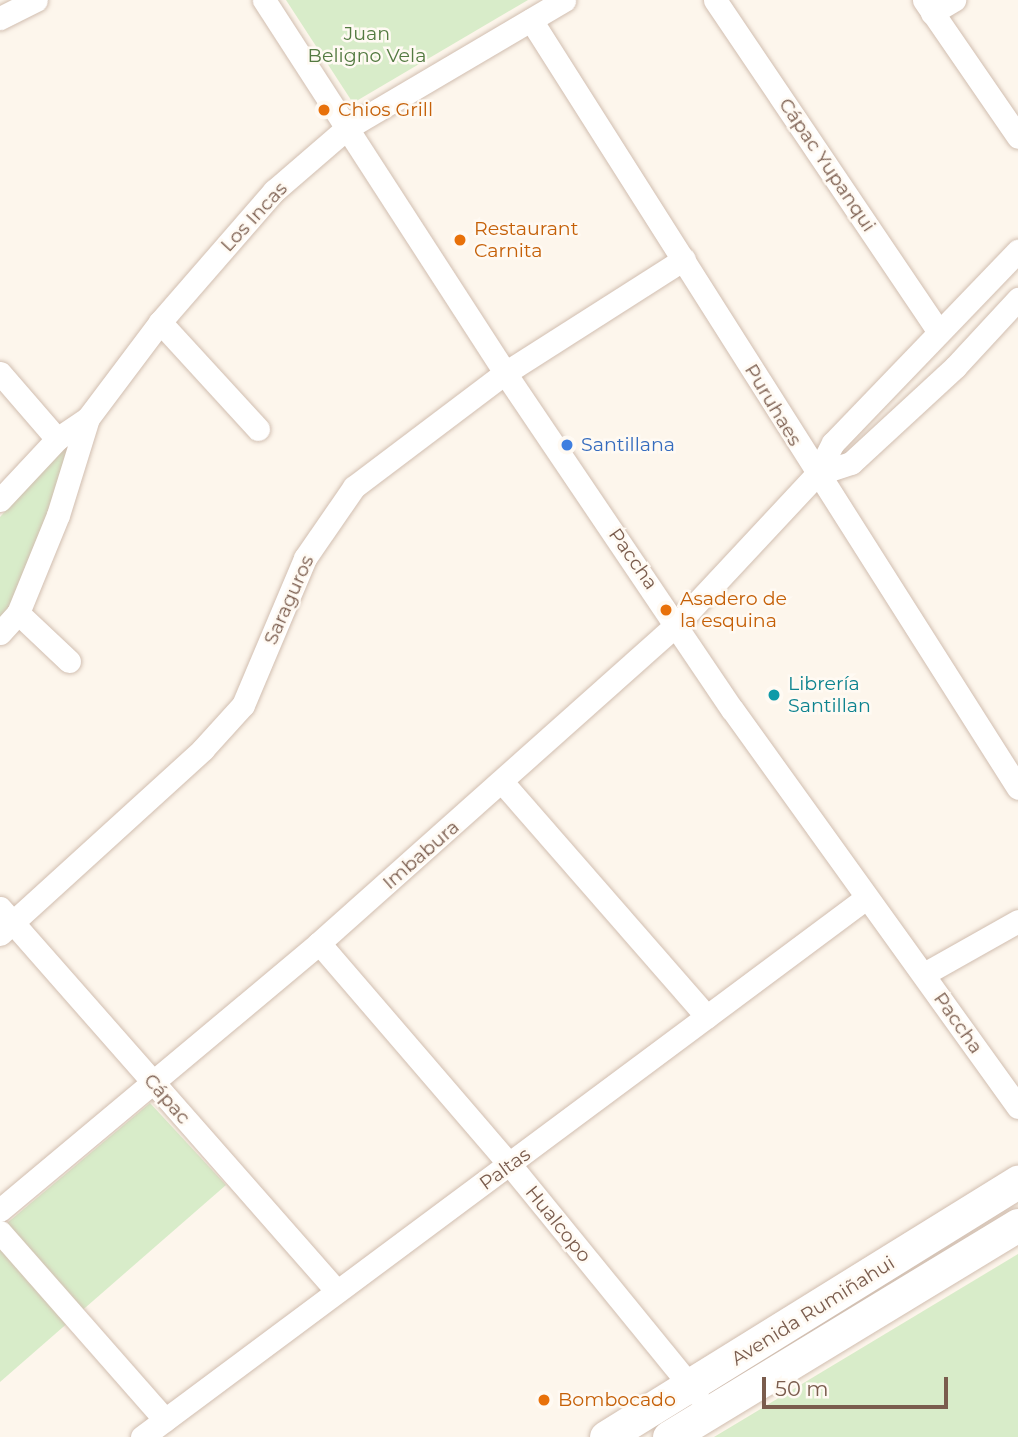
<!DOCTYPE html>
<html>
<head>
<meta charset="utf-8">
<style>
	body { margin:0 }
	#map { position:relative; width:1018px; height:1437px; overflow:hidden; background:#fdf6ec; font-family:Montserrat,sans-serif }
	div>[style] { position:absolute }
	[style*='--x'] { left:calc(var(--x)*1px); top:calc(var(--y)*1px); width:calc(var(--w)*1px); rotate:calc(var(--a)*1deg) }
	.green>* { inset:0; background:#d8ecc9 }
	.roads { filter:drop-shadow(0 0 2px #d1beb0) drop-shadow(0 0 2px #d1beb0) }
	.minor>* { height:23px; margin:-11.5px; padding:0 11.5px; transform-origin:11.5px; border-radius:11.5px; background:#fff }
	.secondary>* { height:33px; margin:-16.5px; padding:0 16.5px; transform-origin:16.5px; border-radius:16.5px; background:#fff }
	.dots>* { width:19px; height:19px; translate:-50% -50%; box-sizing:border-box; border:4px solid #fffaf3; border-radius:50% }
	span { translate:-50% -50%; white-space:nowrap; text-align:center; line-height:1.15; -webkit-text-stroke:5px #fffaf3; paint-order:stroke }
	.park-label { font-size:19px; color:#537a41 }
	.food-label { font-size:19px; color:#c56008 }
	.left { translate:0 -50%; text-align:left }
	.street-label { font-size:19px; color:#7a5c4d }
	.shop-label { font-size:19px; color:#366cbe }
	.culture-label { font-size:19px; color:#0d838f }
	.scale { position:absolute; left:762px; top:1377px; width:186px; height:32px; box-sizing:border-box; border:4px solid #7a5c4d; border-top:0; padding-left:9px; font-size:21px; line-height:24px; white-space:nowrap; color:#7a5c4d; -webkit-text-stroke:5px #fffaf3; paint-order:stroke }
</style>
</head>
<body>
<div id="map">
	<div class="green">
		<i style="clip-path:polygon(286px 0,528px 0,353px 103px)"></i>
		<i style="clip-path:polygon(90px 437px,0 642px,0 517px,58px 453px)"></i>
		<i style="clip-path:polygon(150px 1103px,226px 1185px,0 1382px,0 1229px)"></i>
		<i style="clip-path:polygon(1018px 1254px,1018px 1437px,714px 1437px)"></i>
	</div>
	<div class="roads">
		<div class="minor">
			<i style="--x:264;--y:0;--w:444;--a:57.1"></i>
			<i style="--x:505;--y:373;--w:405;--a:56"></i>
			<i style="--x:732;--y:709;--w:490;--a:54.3"></i>
			<i style="--x:715;--y:0;--w:399;--a:56"></i>
			<i style="--x:924;--y:0;--w:166;--a:55.5"></i>
			<i style="--x:932;--y:13;--w:26;--a:-31"></i>
			<i style="--x:0;--y:18;--w:40;--a:-26.6"></i>
			<i style="--x:531;--y:20;--w:909;--a:57.62"></i>
			<i style="--x:160;--y:322;--w:145;--a:47.5"></i>
			<i style="--x:0;--y:373;--w:87;--a:49.2"></i>
			<i style="--x:817;--y:474;--w:36;--a:-18"></i>
			<i style="--x:851;--y:463;--w:142;--a:-42.7"></i>
			<i style="--x:955;--y:367;--w:93;--a:-47.2"></i>
			<i style="--x:0;--y:500;--w:83;--a:-46.9"></i>
			<i style="--x:57;--y:439;--w:37;--a:-34"></i>
			<i style="--x:88;--y:418;--w:120;--a:-53.1"></i>
			<i style="--x:160;--y:322;--w:174;--a:-49"></i>
			<i style="--x:274;--y:191;--w:96;--a:-40.8"></i>
			<i style="--x:347;--y:128;--w:252;--a:-30.5"></i>
			<i style="--x:18;--y:613;--w:70;--a:43.3"></i>
			<i style="--x:0;--y:633;--w:27;--a:-48"></i>
			<i style="--x:18;--y:613;--w:106;--a:-67.8"></i>
			<i style="--x:58;--y:515;--w:102;--a:-72.8"></i>
			<i style="--x:503;--y:783;--w:310;--a:48.9"></i>
			<i style="--x:0;--y:908;--w:507;--a:48.68"></i>
			<i style="--x:0;--y:934;--w:275;--a:-42.3"></i>
			<i style="--x:203;--y:749;--w:59;--a:-47.7"></i>
			<i style="--x:243;--y:705;--w:160;--a:-67.1"></i>
			<i style="--x:305;--y:558;--w:86;--a:-55.4"></i>
			<i style="--x:354;--y:487;--w:189;--a:-37.1"></i>
			<i style="--x:505;--y:373;--w:212;--a:-32.5"></i>
			<i style="--x:319;--y:943;--w:294;--a:49.3"></i>
			<i style="--x:511;--y:1166;--w:294;--a:50.8"></i>
			<i style="--x:924;--y:974;--w:108;--a:-29.4"></i>
			<i style="--x:0;--y:1210;--w:416;--a:-39.9"></i>
			<i style="--x:319;--y:943;--w:481;--a:-41.7"></i>
			<i style="--x:678;--y:623;--w:204;--a:-47"></i>
			<i style="--x:817;--y:474;--w:35;--a:-63"></i>
			<i style="--x:833;--y:443;--w:267;--a:-46.1"></i>
			<i style="--x:0;--y:1232;--w:250;--a:48.7"></i>
			<i style="--x:142;--y:1437;--w:903;--a:-36.67"></i>
		</div>
		<div class="secondary">
			<i style="--x:606;--y:1437;--w:485;--a:-31.8"></i>
			<i style="--x:669;--y:1437;--w:408;--a:-31.3"></i>
		</div>
	</div>
	<div class="dots">
		<i style="left:324px;top:110px;background:#e8710a"></i>
		<i style="left:460px;top:240px;background:#e8710a"></i>
		<i style="left:567px;top:445px;background:#3f7fe0"></i>
		<i style="left:666px;top:610px;background:#e8710a"></i>
		<i style="left:774px;top:695px;background:#0f9aa8"></i>
		<i style="left:544px;top:1400px;background:#e8710a"></i>
	</div>
	<div class="park-label">
		<span style="left:367px;top:45px">Juan<br>Beligno Vela</span>
	</div>
	<div class="food-label">
		<span class="left" style="left:338px;top:110px">Chios Grill</span>
		<span class="left" style="left:474px;top:240px">Restaurant<br>Carnita</span>
		<span class="left" style="left:680px;top:610px">Asadero de<br>la esquina</span>
		<span class="left" style="left:558px;top:1400px">Bombocado</span>
	</div>
	<div class="street-label">
		<span style="left:827px;top:165px;rotate:56deg">Cápac Yupanqui</span>
		<span style="left:254px;top:217px;rotate:-47deg">Los Incas</span>
		<span style="left:773px;top:405px;rotate:59deg">Puruhaes</span>
		<span style="left:633px;top:559px;rotate:55deg">Paccha</span>
		<span style="left:289px;top:600px;rotate:-66deg">Saraguros</span>
		<span style="left:421px;top:855px;rotate:-41deg">Imbabura</span>
		<span style="left:958px;top:1023px;rotate:55deg">Paccha</span>
		<span style="left:167px;top:1099px;rotate:49deg">Cápac</span>
		<span style="left:505px;top:1169px;rotate:-36deg">Paltas</span>
		<span style="left:558px;top:1224px;rotate:51deg">Hualcopo</span>
		<span style="left:813px;top:1311px;rotate:-32deg">Avenida Rumiñahui</span>
	</div>
	<div class="shop-label">
		<span class="left" style="left:581px;top:445px">Santillana</span>
	</div>
	<div class="culture-label">
		<span class="left" style="left:788px;top:695px">Librería<br>Santillan</span>
	</div>
	<div class="scale">50 m</div>
</div>
</body>
</html>
